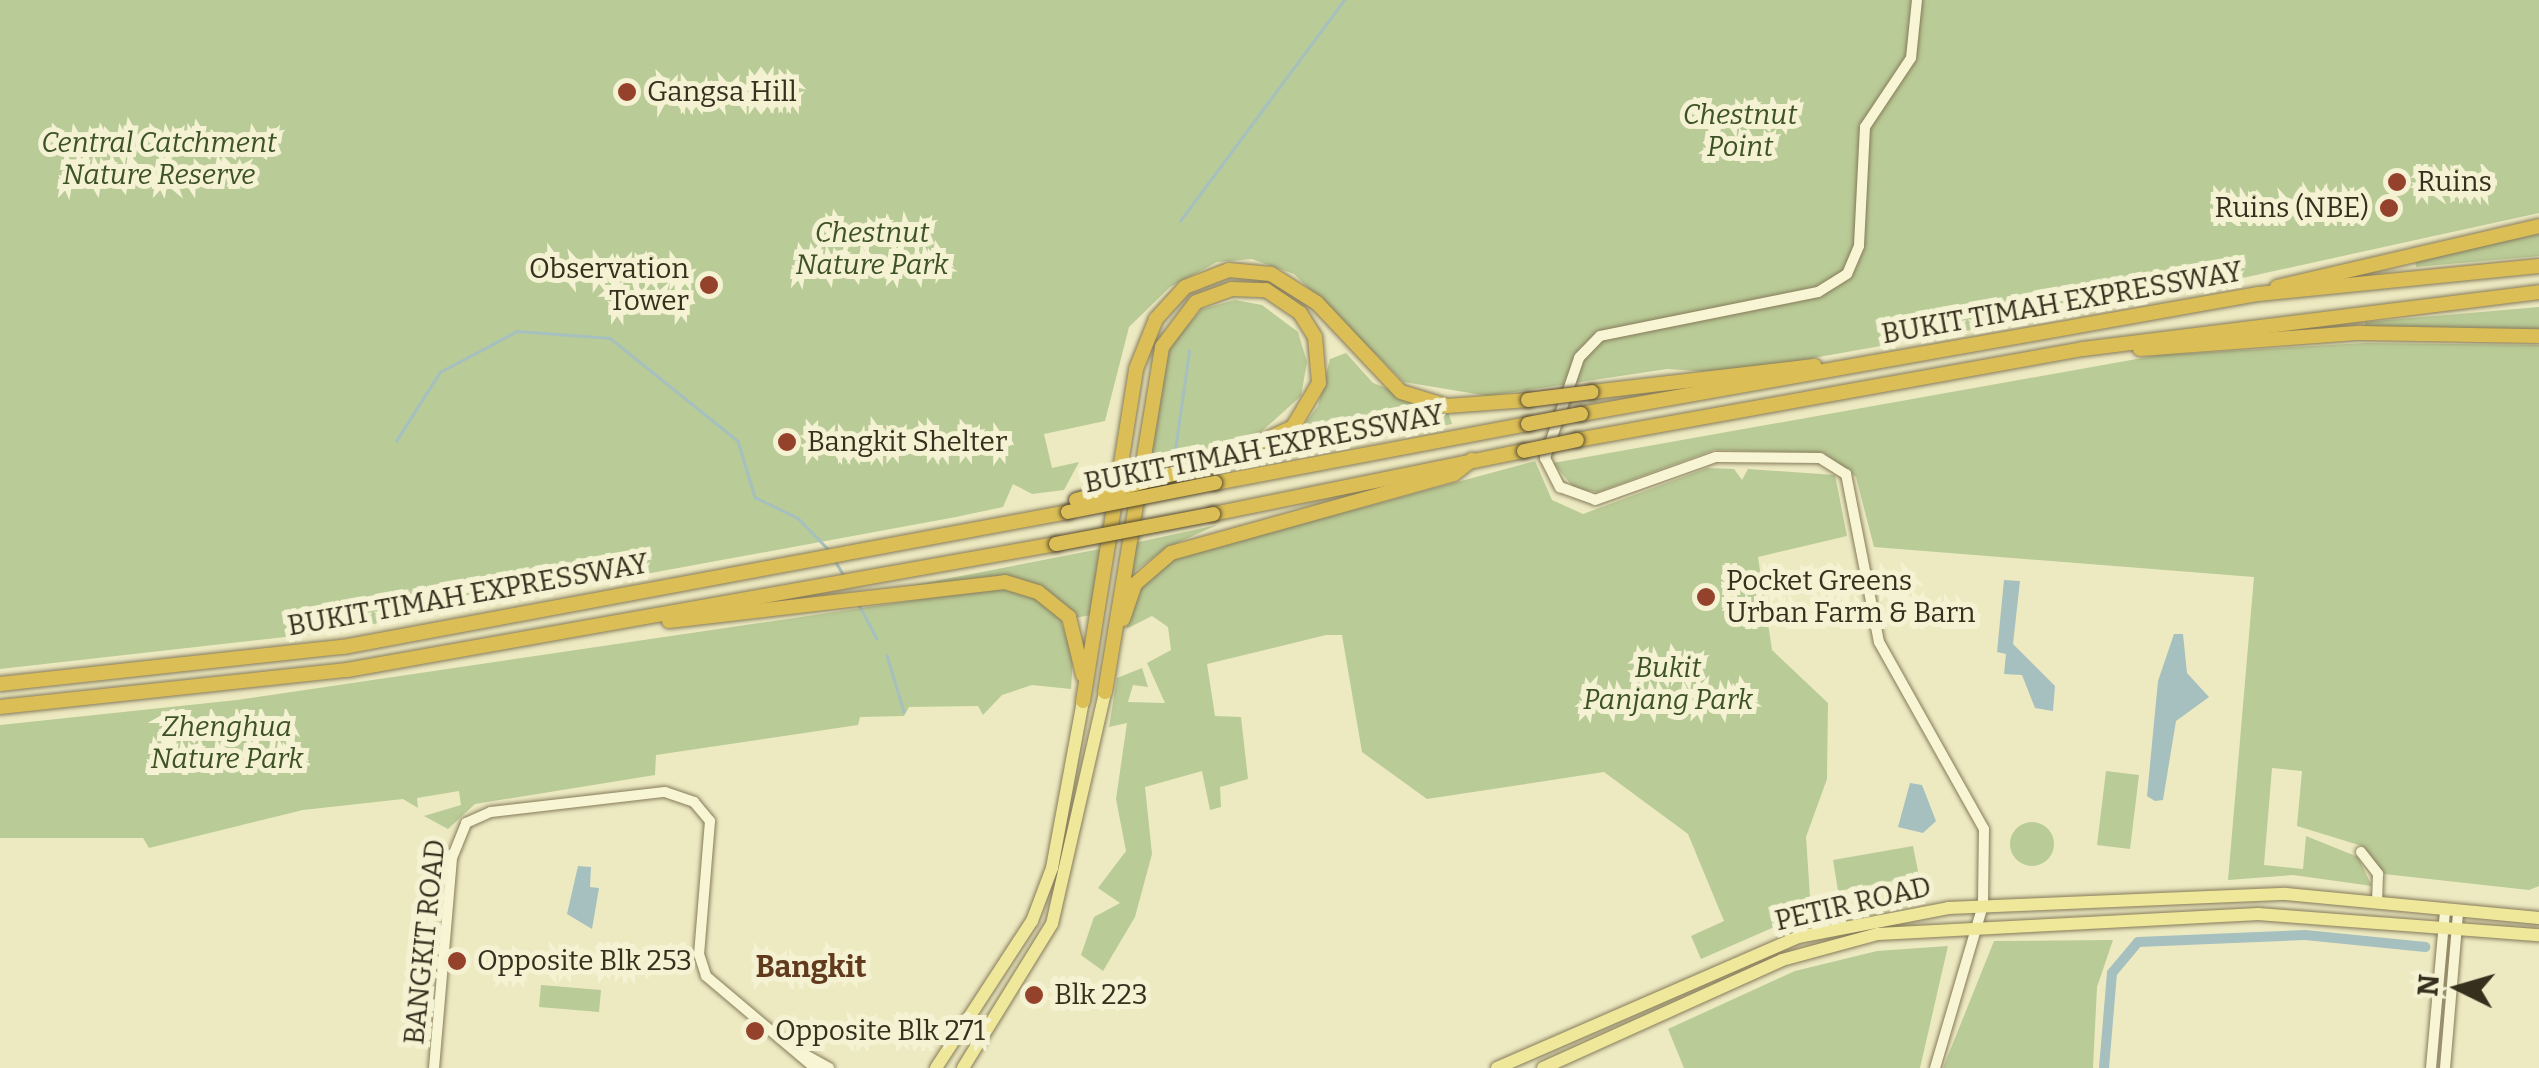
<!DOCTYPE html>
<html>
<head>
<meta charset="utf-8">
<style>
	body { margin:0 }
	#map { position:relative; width:2539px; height:1068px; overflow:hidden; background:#edeac2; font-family:Bitter,serif }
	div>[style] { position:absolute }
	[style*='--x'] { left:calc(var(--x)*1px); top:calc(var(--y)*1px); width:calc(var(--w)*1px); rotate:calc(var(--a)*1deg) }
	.green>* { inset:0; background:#b9cb97 }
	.round { border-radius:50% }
	.water>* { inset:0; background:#a5c0be }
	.stream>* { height:2.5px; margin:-1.25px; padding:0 1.25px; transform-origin:1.25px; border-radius:1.25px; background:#a5c0be }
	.canal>* { height:10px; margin:-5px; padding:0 5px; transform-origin:5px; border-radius:5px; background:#a5c0be }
	.roads { filter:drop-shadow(0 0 2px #867b5a) drop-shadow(0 0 2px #867b5a) }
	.minor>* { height:10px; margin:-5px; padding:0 5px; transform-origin:5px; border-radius:5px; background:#f8f5d5 }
	.major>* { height:12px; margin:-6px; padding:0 6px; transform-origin:6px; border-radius:6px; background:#efe89b }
	.highway>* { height:14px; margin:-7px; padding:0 7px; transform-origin:7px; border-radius:7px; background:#dbbe55 }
	.bridges { filter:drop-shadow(0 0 2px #54482e) drop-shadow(0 0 2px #54482e) }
	.highway-bridge>* { height:14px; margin:-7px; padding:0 7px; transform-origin:7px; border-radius:7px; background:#dbbe55 }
	.dots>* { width:28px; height:28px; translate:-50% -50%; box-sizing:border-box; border:5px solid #f4f2d2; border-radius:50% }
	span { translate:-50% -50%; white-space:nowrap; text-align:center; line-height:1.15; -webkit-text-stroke:10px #f4f2d2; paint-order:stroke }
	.poi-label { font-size:28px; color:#362f1e }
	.left { translate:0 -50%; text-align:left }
	.right { translate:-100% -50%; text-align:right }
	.park-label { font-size:28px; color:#3d5225; font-style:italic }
	.street-label { font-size:28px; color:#362f1e }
	.neighbourhood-label { font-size:30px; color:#623b1e; font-weight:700 }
	.north { position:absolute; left:2409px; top:938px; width:100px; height:100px; -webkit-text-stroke:8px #f4f2d2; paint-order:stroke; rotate:275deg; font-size:28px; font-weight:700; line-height:40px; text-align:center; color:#362f1e }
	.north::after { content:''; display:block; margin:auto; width:35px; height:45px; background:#362f1e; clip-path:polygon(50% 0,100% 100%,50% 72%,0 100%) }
</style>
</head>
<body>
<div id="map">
	<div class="green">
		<i style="clip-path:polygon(0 0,2539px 0,2539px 213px,2151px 298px,1728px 373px,1667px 369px,1488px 396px,1404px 382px,1294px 274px,1252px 259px,1217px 262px,1170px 287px,1129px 327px,1105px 421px,1044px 434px,1052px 468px,1079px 462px,1064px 490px,1032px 494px,1013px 484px,1003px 507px,956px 517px,330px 632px,0 669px)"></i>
		<i style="clip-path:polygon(2539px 234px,2539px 256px,2416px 267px,2415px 259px)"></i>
		<i style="clip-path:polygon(1235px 300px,1262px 305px,1298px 332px,1307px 362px,1301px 396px,1261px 432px,1144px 471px,1167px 349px,1202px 309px)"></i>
		<i style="clip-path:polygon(2539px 307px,2539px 330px,2365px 328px,2365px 322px)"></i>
		<i style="clip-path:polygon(2364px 343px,2539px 345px,2539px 886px,2529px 890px,2384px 874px,2362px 846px,2297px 826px,2302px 771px,2272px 768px,2264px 865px,2303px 869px,2306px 836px,2358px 857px,2372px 886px,2293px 875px,2228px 880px,2254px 577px,1874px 547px,1856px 477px,1824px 453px,1714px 450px,1598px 492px,1575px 489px,1553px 463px,2159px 355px)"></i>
		<i style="clip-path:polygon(1346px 353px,1373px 383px,1448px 411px,1452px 424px,1259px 463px,1298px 433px,1318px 406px,1330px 359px)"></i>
		<i style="clip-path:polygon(1535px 461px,1552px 500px,1583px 514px,1707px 468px,1734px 469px,1742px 480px,1748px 469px,1835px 475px,1847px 536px,1758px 557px,1772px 650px,1828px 703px,1827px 779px,1806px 837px,1811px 911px,1701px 959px,1691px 936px,1724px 921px,1688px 834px,1604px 772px,1427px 799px,1362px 752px,1342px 635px,1326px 635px,1207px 664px,1215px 716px,1241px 717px,1248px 779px,1220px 787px,1221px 807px,1210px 810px,1202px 771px,1145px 787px,1152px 854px,1135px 917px,1103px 971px,1081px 955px,1094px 917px,1120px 903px,1098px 888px,1126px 851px,1116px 799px,1127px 723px,1109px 727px,1117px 678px,1142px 668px,1148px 687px,1133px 685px,1128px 702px,1165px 703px,1147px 663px,1171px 650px,1168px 627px,1152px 616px,1126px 629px,1137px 590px,1168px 560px)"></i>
		<i style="clip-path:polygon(1217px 525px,1166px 548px,1128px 576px,1134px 543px)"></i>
		<i style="clip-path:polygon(1100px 549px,1091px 615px,1074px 618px,1047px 590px,1018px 578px,904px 587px)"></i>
		<i style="clip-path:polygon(997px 588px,1032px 596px,1060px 618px,1073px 657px,1071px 689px,1032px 685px,1002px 695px,983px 715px,978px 706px,909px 707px,904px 716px,860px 717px,858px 725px,656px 755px,655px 775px,475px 804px,448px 829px,424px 816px,461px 805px,459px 791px,417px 798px,418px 808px,403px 799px,303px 810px,149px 848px,143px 838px,0 838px,0 725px,237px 700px)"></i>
		<i style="clip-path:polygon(2106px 771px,2139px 775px,2130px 849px,2097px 845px)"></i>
		<i class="round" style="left:2010px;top:822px;width:44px;height:44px"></i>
		<i style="clip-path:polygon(1913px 846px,1919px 876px,1838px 891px,1833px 860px)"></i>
		<i style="clip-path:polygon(2113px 940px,2097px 987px,2093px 1068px,1943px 1068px,1994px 941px)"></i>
		<i style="clip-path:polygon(1948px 946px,1920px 1068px,1684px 1068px,1668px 1029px,1795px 971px,1877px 951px)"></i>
		<i style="clip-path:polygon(541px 985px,601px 990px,599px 1012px,539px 1007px)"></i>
	</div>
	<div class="water">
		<i style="clip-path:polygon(2004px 580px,2020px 581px,2013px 644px,2055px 686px,2053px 711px,2035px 708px,2022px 675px,2004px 674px,2006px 654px,1997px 652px)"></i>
		<i style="clip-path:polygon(2174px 634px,2183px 634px,2187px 673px,2209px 697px,2176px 721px,2163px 800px,2155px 801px,2147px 796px,2158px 681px)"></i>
		<i style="clip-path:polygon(1910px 783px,1922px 785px,1936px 821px,1923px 833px,1898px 827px)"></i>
		<i style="clip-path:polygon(578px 866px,591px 867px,590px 887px,599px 888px,592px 929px,567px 914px)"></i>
	</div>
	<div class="stream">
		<i style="--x:1180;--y:221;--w:275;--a:-53.4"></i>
		<i style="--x:396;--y:441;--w:82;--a:-57.5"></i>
		<i style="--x:440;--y:372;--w:87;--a:-28"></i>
		<i style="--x:517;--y:331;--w:93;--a:4.3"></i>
		<i style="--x:610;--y:338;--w:164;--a:38.8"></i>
		<i style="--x:738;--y:441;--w:59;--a:73.1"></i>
		<i style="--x:755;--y:497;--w:48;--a:26"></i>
		<i style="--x:798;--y:518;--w:47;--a:45.9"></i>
		<i style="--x:1173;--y:464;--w:114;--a:-81.9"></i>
		<i style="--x:834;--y:559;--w:17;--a:59"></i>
		<i style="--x:858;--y:603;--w:40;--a:62"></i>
		<i style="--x:887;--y:655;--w:59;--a:73.4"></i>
	</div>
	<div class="canal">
		<i style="--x:2104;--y:1068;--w:95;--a:-85.2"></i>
		<i style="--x:2112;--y:973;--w:40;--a:-50"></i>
		<i style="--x:2138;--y:942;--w:167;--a:-2.4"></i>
		<i style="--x:2305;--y:935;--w:121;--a:5.7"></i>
	</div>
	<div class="roads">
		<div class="minor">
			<i style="--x:1917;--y:0;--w:58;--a:95.9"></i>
			<i style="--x:1911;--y:58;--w:83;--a:123.7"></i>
			<i style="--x:1865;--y:127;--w:119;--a:92.9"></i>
			<i style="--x:1859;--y:246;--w:30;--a:113"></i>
			<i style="--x:1847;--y:274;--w:34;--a:148"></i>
			<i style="--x:1818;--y:292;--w:222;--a:168.6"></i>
			<i style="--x:1600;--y:336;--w:30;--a:134"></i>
			<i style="--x:1579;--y:358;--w:106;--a:108.8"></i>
			<i style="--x:1545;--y:458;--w:33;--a:63"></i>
			<i style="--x:1560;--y:487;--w:37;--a:20"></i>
			<i style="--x:1595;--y:500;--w:128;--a:-19.6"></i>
			<i style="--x:1716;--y:457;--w:104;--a:0.6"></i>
			<i style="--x:1820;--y:458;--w:31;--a:32"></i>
			<i style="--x:1846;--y:474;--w:171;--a:78.9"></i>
			<i style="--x:1879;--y:642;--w:214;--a:60.7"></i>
			<i style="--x:1984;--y:829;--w:76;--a:90.8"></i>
			<i style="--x:1983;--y:905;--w:170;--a:106.4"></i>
			<i style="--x:2361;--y:852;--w:28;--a:52"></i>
			<i style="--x:2378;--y:874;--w:28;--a:92"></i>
			<i style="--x:802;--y:1053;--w:31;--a:29"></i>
			<i style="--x:434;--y:1068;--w:211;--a:-85.1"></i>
			<i style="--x:452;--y:858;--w:38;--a:-68"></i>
			<i style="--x:466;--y:823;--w:27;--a:-24"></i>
			<i style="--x:491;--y:812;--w:175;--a:-6.6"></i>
			<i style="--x:665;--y:792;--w:31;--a:19"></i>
			<i style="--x:694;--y:802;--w:25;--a:50"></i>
			<i style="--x:710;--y:821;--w:133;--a:94.7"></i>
			<i style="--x:699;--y:954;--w:23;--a:72"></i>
			<i style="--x:706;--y:976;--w:143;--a:40.2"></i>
			<i style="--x:2431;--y:1068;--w:157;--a:-84.9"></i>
			<i style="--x:2445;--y:1068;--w:156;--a:-85.2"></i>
		</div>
		<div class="major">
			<i style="--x:936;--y:1068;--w:176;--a:-56.9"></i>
			<i style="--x:1032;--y:921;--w:57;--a:-69.3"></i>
			<i style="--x:1052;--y:868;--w:170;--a:-79.5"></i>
			<i style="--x:963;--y:1068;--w:169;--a:-58.3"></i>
			<i style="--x:1052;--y:924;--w:238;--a:-77.1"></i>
			<i style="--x:1497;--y:1068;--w:328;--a:-23.5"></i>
			<i style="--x:1798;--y:937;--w:153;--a:-10.9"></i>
			<i style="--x:1948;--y:908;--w:338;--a:-2.4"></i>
			<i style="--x:2286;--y:894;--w:254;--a:5.4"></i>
			<i style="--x:1543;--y:1068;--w:262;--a:-24.3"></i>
			<i style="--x:1782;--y:960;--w:99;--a:-15.2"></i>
			<i style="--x:1878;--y:934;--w:381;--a:-3"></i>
			<i style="--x:2258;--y:914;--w:282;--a:4.3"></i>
		</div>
		<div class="highway">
			<i style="--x:2277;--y:287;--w:269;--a:-13.1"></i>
			<i style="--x:2140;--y:349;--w:221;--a:-4.2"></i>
			<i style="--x:2360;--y:333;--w:179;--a:1"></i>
			<i style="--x:1592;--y:392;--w:224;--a:-6.7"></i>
			<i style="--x:1581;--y:414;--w:688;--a:-10.05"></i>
			<i style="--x:2258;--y:294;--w:282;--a:-5.7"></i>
			<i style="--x:1577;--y:440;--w:514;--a:-10.2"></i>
			<i style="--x:2083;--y:349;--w:460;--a:-7.1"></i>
			<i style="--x:1215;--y:483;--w:319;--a:-10.7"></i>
			<i style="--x:1213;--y:514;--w:317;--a:-11.5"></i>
			<i style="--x:1123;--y:619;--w:37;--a:-71"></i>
			<i style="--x:1135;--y:584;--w:48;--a:-40.7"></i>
			<i style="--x:1171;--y:553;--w:294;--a:-15.6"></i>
			<i style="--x:1454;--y:474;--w:23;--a:-38"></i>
			<i style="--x:669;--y:621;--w:338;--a:-6.6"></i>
			<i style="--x:1005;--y:582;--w:34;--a:17"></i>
			<i style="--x:1038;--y:592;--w:40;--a:39"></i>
			<i style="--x:1069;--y:617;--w:60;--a:76.4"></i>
			<i style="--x:0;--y:684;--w:345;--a:-6.2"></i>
			<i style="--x:343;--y:647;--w:737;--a:-10.55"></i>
			<i style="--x:1105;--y:692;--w:350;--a:-80.6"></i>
			<i style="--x:1162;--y:347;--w:56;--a:-52.9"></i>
			<i style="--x:1196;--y:302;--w:37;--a:-20"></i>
			<i style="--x:1231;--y:289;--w:35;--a:2"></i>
			<i style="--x:1266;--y:290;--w:41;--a:34.1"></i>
			<i style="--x:1300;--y:313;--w:28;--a:58"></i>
			<i style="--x:1315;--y:337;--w:46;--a:85"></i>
			<i style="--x:1319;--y:383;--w:51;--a:120.6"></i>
			<i style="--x:1293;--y:427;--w:83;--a:155"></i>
			<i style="--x:1083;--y:701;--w:336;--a:-80.9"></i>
			<i style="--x:1136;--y:369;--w:54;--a:-68.2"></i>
			<i style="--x:1156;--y:319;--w:43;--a:-47.8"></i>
			<i style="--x:1185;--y:287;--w:47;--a:-21.1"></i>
			<i style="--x:1229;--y:270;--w:42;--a:5.4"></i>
			<i style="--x:1271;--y:274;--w:54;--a:32.2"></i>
			<i style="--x:1317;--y:303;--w:122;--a:46.7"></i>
			<i style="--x:1401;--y:392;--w:48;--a:16.9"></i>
			<i style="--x:1447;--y:406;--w:81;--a:-4.2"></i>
			<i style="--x:0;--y:707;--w:349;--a:-6.1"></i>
			<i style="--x:347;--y:670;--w:720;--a:-10.08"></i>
		</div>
	</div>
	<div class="bridges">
		<div class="highway-bridge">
			<i style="--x:1528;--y:400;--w:64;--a:-7.1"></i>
			<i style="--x:1528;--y:424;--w:54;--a:-10.7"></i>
			<i style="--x:1524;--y:451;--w:54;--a:-11.7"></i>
			<i style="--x:1076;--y:500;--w:147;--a:-15"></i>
			<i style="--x:1068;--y:512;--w:150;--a:-11.2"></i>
			<i style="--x:1056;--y:544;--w:160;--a:-10.8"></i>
		</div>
	</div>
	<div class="dots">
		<i style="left:627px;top:92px;background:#94422b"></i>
		<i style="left:2397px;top:182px;background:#94422b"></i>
		<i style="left:2389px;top:208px;background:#94422b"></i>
		<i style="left:709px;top:285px;background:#94422b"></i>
		<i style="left:787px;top:442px;background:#94422b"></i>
		<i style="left:1706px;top:597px;background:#94422b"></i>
		<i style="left:457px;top:961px;background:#94422b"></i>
		<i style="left:1034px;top:995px;background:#94422b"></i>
		<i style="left:755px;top:1031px;background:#94422b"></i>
	</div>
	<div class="poi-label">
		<span class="left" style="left:647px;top:92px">Gangsa Hill</span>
		<span class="left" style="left:2417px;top:182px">Ruins</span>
		<span class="right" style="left:2369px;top:208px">Ruins (NBE)</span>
		<span class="right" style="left:689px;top:285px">Observation<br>Tower</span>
		<span class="left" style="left:807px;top:442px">Bangkit Shelter</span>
		<span class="left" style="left:1726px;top:597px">Pocket Greens<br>Urban Farm &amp; Barn</span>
		<span class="left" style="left:477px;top:961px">Opposite Blk 253</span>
		<span class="left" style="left:1054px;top:995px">Blk 223</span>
		<span class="left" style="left:775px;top:1031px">Opposite Blk 271</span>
	</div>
	<div class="park-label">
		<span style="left:1740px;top:131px">Chestnut<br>Point</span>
		<span style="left:159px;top:159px">Central Catchment<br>Nature Reserve</span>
		<span style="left:872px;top:249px">Chestnut<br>Nature Park</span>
		<span style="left:1668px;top:684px">Bukit<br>Panjang Park</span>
		<span style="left:227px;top:743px">Zhenghua<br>Nature Park</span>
	</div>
	<div class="street-label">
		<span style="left:2062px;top:303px;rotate:-10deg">BUKIT TIMAH EXPRESSWAY</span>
		<span style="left:1264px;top:449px;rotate:-11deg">BUKIT TIMAH EXPRESSWAY</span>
		<span style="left:468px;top:595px;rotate:-10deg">BUKIT TIMAH EXPRESSWAY</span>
		<span style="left:1853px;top:904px;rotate:-13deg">PETIR ROAD</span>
		<span style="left:425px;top:942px;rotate:-84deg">BANGKIT ROAD</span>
	</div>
	<div class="neighbourhood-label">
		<span style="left:811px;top:967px">Bangkit</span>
	</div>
	<div class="north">N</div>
</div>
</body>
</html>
